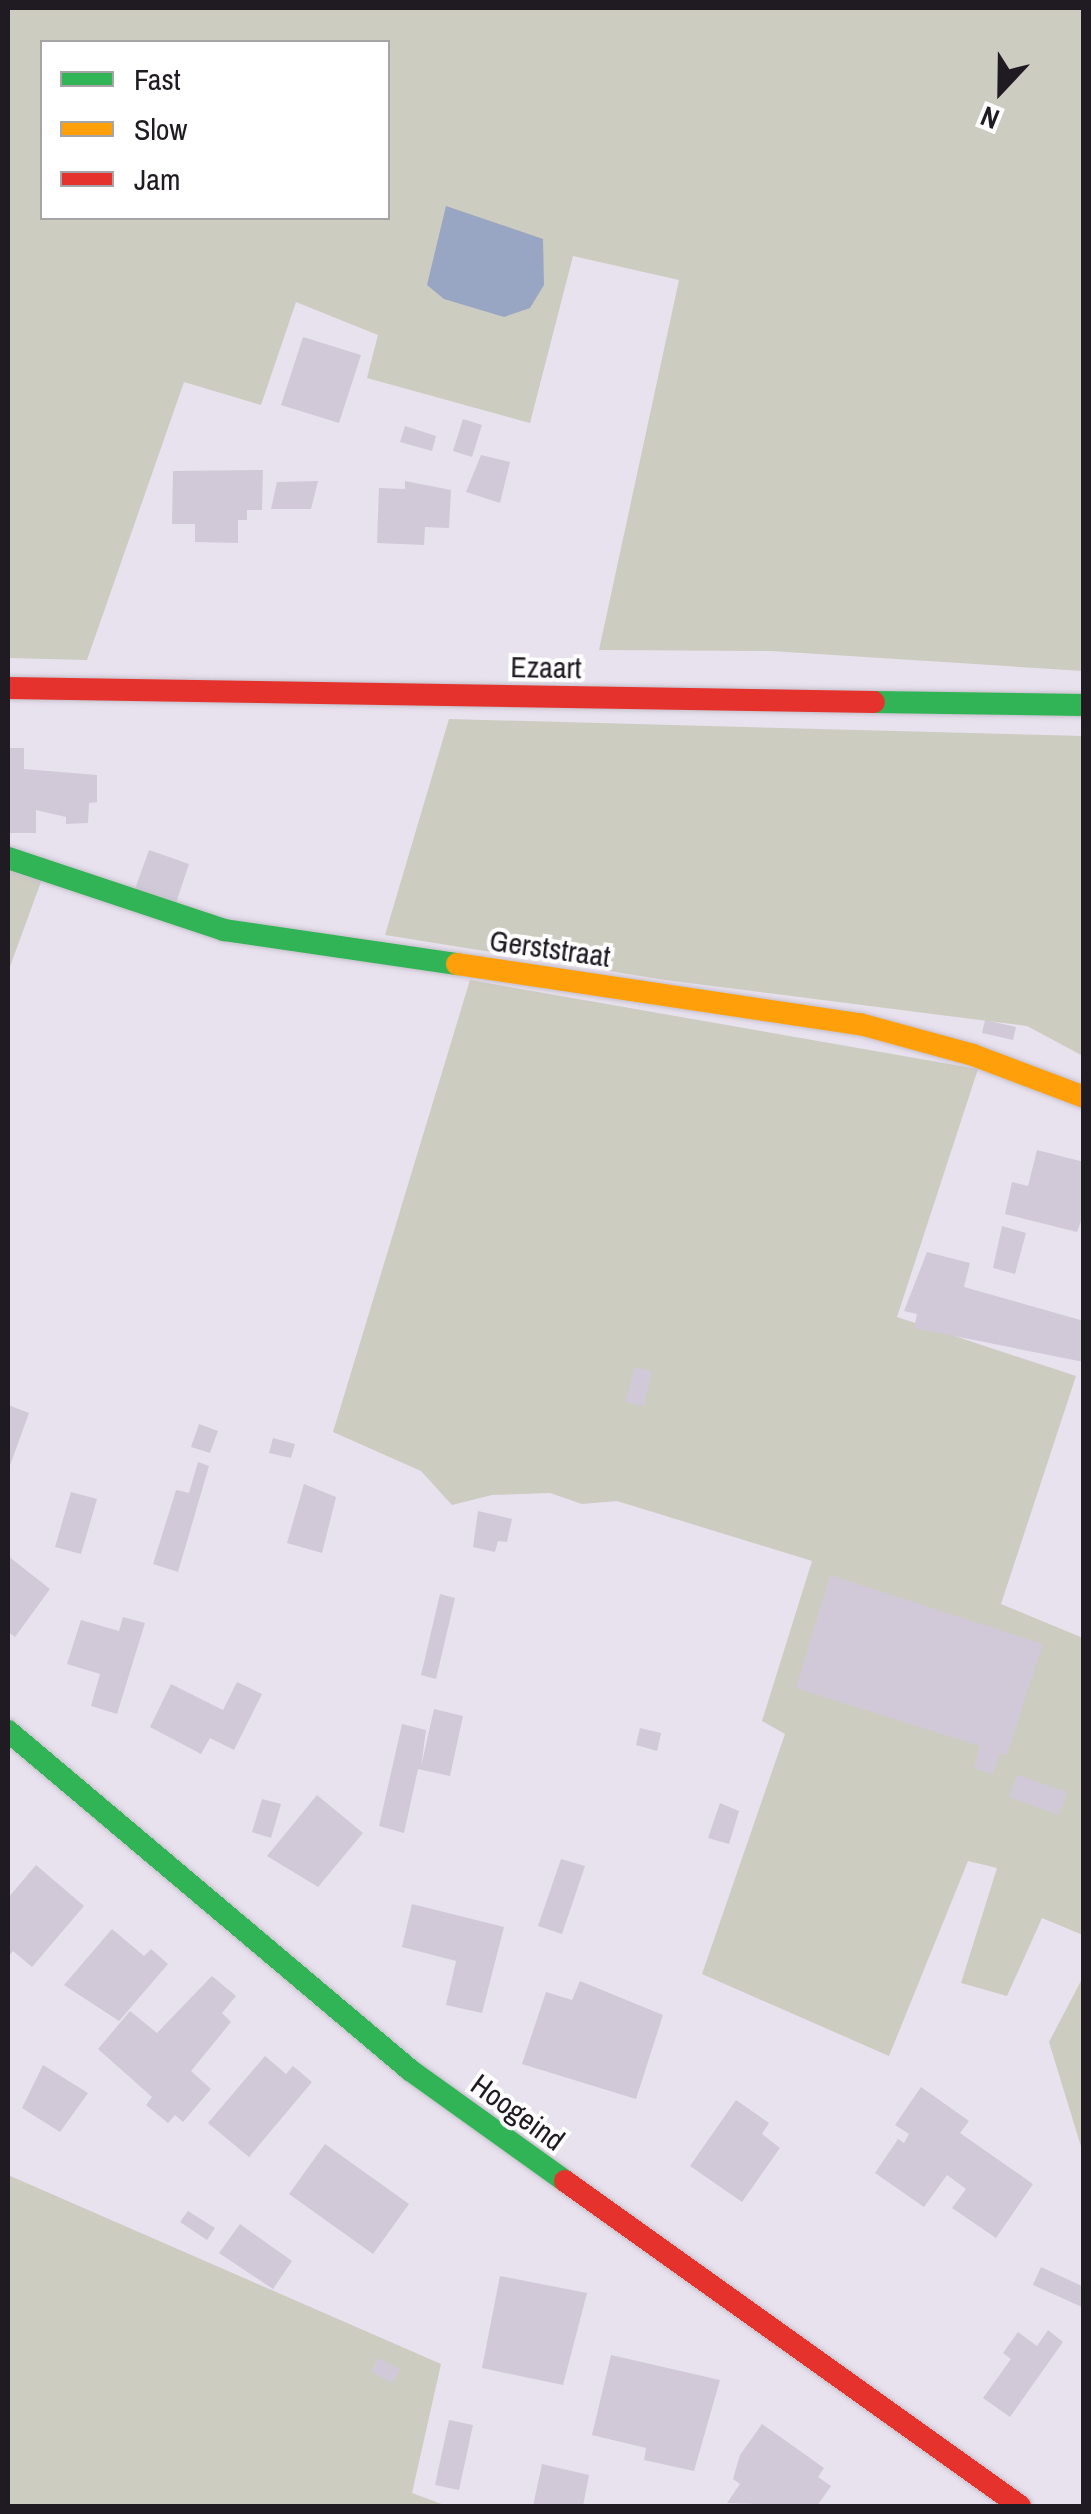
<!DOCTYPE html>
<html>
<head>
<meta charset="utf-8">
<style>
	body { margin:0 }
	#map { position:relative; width:1091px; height:2514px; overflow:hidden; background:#e8e1ee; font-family:"Archivo Narrow",sans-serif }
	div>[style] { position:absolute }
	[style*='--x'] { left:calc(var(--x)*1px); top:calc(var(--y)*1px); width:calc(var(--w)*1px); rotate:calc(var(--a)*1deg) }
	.green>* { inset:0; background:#cdccc0 }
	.water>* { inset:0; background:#98a6c4 }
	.building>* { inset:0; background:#d1c9d7 }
	.roads { filter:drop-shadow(0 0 2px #c3bec8) drop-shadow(0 0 2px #c3bec8) }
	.fast>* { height:22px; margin:-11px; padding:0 11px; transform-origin:11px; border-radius:11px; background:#30b455 }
	.slow>* { height:22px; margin:-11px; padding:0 11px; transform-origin:11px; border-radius:11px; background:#ff9f0a }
	.jam>* { height:22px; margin:-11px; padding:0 11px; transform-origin:11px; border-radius:11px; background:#e5322d }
	span { translate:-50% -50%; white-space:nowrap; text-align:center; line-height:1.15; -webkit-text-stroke:8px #fff; paint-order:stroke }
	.street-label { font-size:30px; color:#201b23 }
	.frame { position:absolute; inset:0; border:10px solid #201b23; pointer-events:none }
	.legend { position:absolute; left:40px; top:40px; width:350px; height:180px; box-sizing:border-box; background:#fff; border:2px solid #a6a4a7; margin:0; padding:12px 18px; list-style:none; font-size:30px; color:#201b23 }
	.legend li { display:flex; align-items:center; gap:20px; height:50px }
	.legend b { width:50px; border:2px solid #a6a4a7 }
	.north { position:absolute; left:951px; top:40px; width:100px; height:100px; -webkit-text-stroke:8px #fff; paint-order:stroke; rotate:202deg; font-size:28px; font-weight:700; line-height:40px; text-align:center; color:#201b23 }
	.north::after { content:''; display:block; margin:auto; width:35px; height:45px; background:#201b23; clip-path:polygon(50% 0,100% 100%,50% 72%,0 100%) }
</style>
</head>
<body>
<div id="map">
	<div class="green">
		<i style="clip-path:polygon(evenodd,8px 8px,1083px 8px,1083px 671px,771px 651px,599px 650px,679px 280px,573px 256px,530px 423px,367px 378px,378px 335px,296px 302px,261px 405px,184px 382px,87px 660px,8px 658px,8px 8px,42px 42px,388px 42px,388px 218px,42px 218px,42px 42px)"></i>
		<i style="clip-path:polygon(449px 719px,1083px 736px,1083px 1056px,1027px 1026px,665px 980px,385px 935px)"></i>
		<i style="clip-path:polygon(8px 867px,42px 879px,8px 972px)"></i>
		<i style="clip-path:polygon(470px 980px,978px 1069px,897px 1317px,1076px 1376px,1001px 1604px,1083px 1638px,1083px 1935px,1042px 1918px,1007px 1996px,961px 1983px,997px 1868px,968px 1861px,889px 2056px,702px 1974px,785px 1734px,762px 1721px,812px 1561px,617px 1501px,582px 1504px,550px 1493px,492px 1495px,452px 1505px,421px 1471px,333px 1432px)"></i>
		<i style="clip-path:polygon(1083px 1977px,1084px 1977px,1083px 2153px,1049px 2042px)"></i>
		<i style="clip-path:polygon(8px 2175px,441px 2364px,412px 2493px,447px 2506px,8px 2506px)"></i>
	</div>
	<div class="water">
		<i style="clip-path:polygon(446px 206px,543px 239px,544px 285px,530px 308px,504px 317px,444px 299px,427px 285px)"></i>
	</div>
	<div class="building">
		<i style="clip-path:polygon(303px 337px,361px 355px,339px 423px,281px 405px)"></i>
		<i style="clip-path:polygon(463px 419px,482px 425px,472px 457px,453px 451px)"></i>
		<i style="clip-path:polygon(405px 426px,436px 436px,432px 451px,400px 442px)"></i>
		<i style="clip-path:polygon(481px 455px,510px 462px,500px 503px,466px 492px)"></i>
		<i style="clip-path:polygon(263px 470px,262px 510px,247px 510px,247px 520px,238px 520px,238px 543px,195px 542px,195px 524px,172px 524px,173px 471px)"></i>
		<i style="clip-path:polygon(318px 481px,311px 509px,271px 509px,277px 482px)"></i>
		<i style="clip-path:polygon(405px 481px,451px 490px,449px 528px,425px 527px,424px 545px,377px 543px,379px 488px,405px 489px)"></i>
		<i style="clip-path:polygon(8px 748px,24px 748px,24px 769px,97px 775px,97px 802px,89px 803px,88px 823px,66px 824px,66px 817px,36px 810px,36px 833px,8px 833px)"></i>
		<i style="clip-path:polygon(149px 850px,189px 864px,176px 903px,135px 889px)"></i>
		<i style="clip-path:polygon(985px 1020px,1016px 1027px,1013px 1040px,982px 1033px)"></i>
		<i style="clip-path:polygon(1037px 1150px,1084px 1162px,1084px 1213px,1077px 1232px,1005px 1214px,1012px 1182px,1028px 1186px)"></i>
		<i style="clip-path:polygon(1002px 1226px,1026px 1233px,1015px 1274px,993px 1268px)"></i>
		<i style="clip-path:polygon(927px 1252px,970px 1263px,964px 1287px,1084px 1321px,1084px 1362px,914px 1328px,917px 1314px,904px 1311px)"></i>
		<i style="clip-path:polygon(634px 1367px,652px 1371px,644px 1406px,626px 1402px)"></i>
		<i style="clip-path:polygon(8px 1405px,29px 1413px,8px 1471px)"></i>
		<i style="clip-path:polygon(199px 1424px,218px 1431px,210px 1453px,191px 1447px)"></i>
		<i style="clip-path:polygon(273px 1438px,295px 1444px,291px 1458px,269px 1453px)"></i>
		<i style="clip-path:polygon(198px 1462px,209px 1466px,178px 1572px,153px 1564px,176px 1490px,189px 1493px)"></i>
		<i style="clip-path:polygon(304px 1484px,336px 1497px,322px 1553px,287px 1543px)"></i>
		<i style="clip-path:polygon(71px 1492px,97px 1499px,81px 1554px,55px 1547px)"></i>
		<i style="clip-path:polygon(478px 1511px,512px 1519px,507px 1542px,498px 1541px,495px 1552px,473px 1547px)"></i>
		<i style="clip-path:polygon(8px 1556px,50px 1589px,15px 1637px,8px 1632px)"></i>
		<i style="clip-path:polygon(830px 1575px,1043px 1644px,1007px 1755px,1000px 1753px,993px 1774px,974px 1768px,980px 1746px,796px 1688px)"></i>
		<i style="clip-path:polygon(440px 1594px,455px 1598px,436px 1679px,421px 1675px)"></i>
		<i style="clip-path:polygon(123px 1617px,145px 1623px,117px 1714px,91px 1706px,100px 1674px,67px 1664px,81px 1620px,119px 1631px)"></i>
		<i style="clip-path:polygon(237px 1682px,262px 1694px,234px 1750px,210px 1738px,201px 1754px,150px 1727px,171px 1684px,223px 1710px)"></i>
		<i style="clip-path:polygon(434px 1709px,463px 1716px,450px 1776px,418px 1769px,404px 1833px,379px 1826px,402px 1724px,426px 1730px,421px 1767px)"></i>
		<i style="clip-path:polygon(640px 1728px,661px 1733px,657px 1751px,636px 1745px)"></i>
		<i style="clip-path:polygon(1017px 1775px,1067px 1792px,1059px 1815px,1009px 1797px)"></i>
		<i style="clip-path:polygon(317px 1795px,363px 1833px,318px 1887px,267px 1856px)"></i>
		<i style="clip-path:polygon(262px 1799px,281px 1804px,271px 1838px,252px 1832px)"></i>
		<i style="clip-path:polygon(720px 1803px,739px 1811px,729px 1844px,708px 1838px)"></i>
		<i style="clip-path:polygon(561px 1859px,585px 1866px,562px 1934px,538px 1926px)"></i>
		<i style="clip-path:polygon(36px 1865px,84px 1906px,32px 1967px,13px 1951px,8px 1957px,8px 1898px)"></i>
		<i style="clip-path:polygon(412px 1904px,504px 1927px,482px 2013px,446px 2005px,456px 1961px,402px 1947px)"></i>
		<i style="clip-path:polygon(112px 1929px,144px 1956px,151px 1949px,168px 1964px,119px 2021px,64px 1985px)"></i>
		<i style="clip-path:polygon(212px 1976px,236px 1996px,222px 2013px,231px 2022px,191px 2071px,211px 2089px,183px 2122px,175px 2115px,168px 2123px,146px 2105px,152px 2097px,98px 2049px,130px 2011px,157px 2033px)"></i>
		<i style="clip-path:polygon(580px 1981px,663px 2015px,636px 2099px,522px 2064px,546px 1992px,572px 2000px)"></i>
		<i style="clip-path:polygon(265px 2056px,286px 2074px,293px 2066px,312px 2082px,249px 2157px,208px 2123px)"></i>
		<i style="clip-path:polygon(43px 2065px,88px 2093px,60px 2132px,22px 2108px)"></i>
		<i style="clip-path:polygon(921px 2087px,969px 2121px,960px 2133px,1033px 2184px,996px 2238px,952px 2208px,966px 2189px,947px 2175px,924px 2207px,875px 2173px,898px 2139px,904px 2143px,909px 2134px,895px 2125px)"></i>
		<i style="clip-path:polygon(736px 2100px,769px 2123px,762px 2134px,780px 2148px,742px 2202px,690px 2166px)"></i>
		<i style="clip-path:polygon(325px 2144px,409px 2204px,373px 2254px,289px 2194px)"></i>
		<i style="clip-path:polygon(188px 2211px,215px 2228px,207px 2240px,180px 2222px)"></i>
		<i style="clip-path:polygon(240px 2224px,292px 2261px,273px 2289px,219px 2253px)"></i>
		<i style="clip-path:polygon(1041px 2267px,1084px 2287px,1082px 2307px,1033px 2285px)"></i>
		<i style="clip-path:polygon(500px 2276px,587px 2293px,563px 2385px,482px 2368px)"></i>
		<i style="clip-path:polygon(1048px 2330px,1063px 2342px,1010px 2417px,983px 2398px,1011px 2359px,1003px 2353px,1018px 2332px,1037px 2346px)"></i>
		<i style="clip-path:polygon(611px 2355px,720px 2380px,694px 2471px,644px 2460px,646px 2448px,592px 2435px)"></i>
		<i style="clip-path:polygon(378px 2358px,400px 2369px,393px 2383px,371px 2372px)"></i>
		<i style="clip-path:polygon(449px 2420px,473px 2425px,459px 2490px,435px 2485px)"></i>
		<i style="clip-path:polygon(762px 2424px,824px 2468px,818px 2477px,831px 2486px,817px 2506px,727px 2503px,740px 2484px,733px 2479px,740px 2455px)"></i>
		<i style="clip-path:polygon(542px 2464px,589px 2475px,583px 2506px,533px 2506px)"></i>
	</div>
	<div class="roads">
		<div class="fast">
			<i style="--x:874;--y:702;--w:210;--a:0.8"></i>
			<i style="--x:8;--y:858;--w:228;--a:18.4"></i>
			<i style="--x:224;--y:930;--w:235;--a:8.3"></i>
			<i style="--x:8;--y:1731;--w:526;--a:40.14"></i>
			<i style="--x:410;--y:2070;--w:191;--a:35.6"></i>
		</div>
		<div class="slow">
			<i style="--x:457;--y:964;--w:407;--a:8.5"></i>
			<i style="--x:860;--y:1024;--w:117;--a:15.3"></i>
			<i style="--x:973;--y:1055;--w:119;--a:20.7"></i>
		</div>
		<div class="jam">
			<i style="--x:8;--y:688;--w:866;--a:0.93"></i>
			<i style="--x:565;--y:2181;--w:559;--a:35.54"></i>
		</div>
	</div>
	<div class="street-label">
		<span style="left:546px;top:667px;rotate:1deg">Ezaart</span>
		<span style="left:550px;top:948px;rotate:8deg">Gerststraat</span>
		<span style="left:518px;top:2112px;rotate:36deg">Hoogeind</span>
	</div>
	<div class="frame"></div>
	<ul class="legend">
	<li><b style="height:12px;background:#30b455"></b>Fast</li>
	<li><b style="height:12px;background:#ff9f0a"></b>Slow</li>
	<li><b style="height:12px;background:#e5322d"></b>Jam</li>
	</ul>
	<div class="north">N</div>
</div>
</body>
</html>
